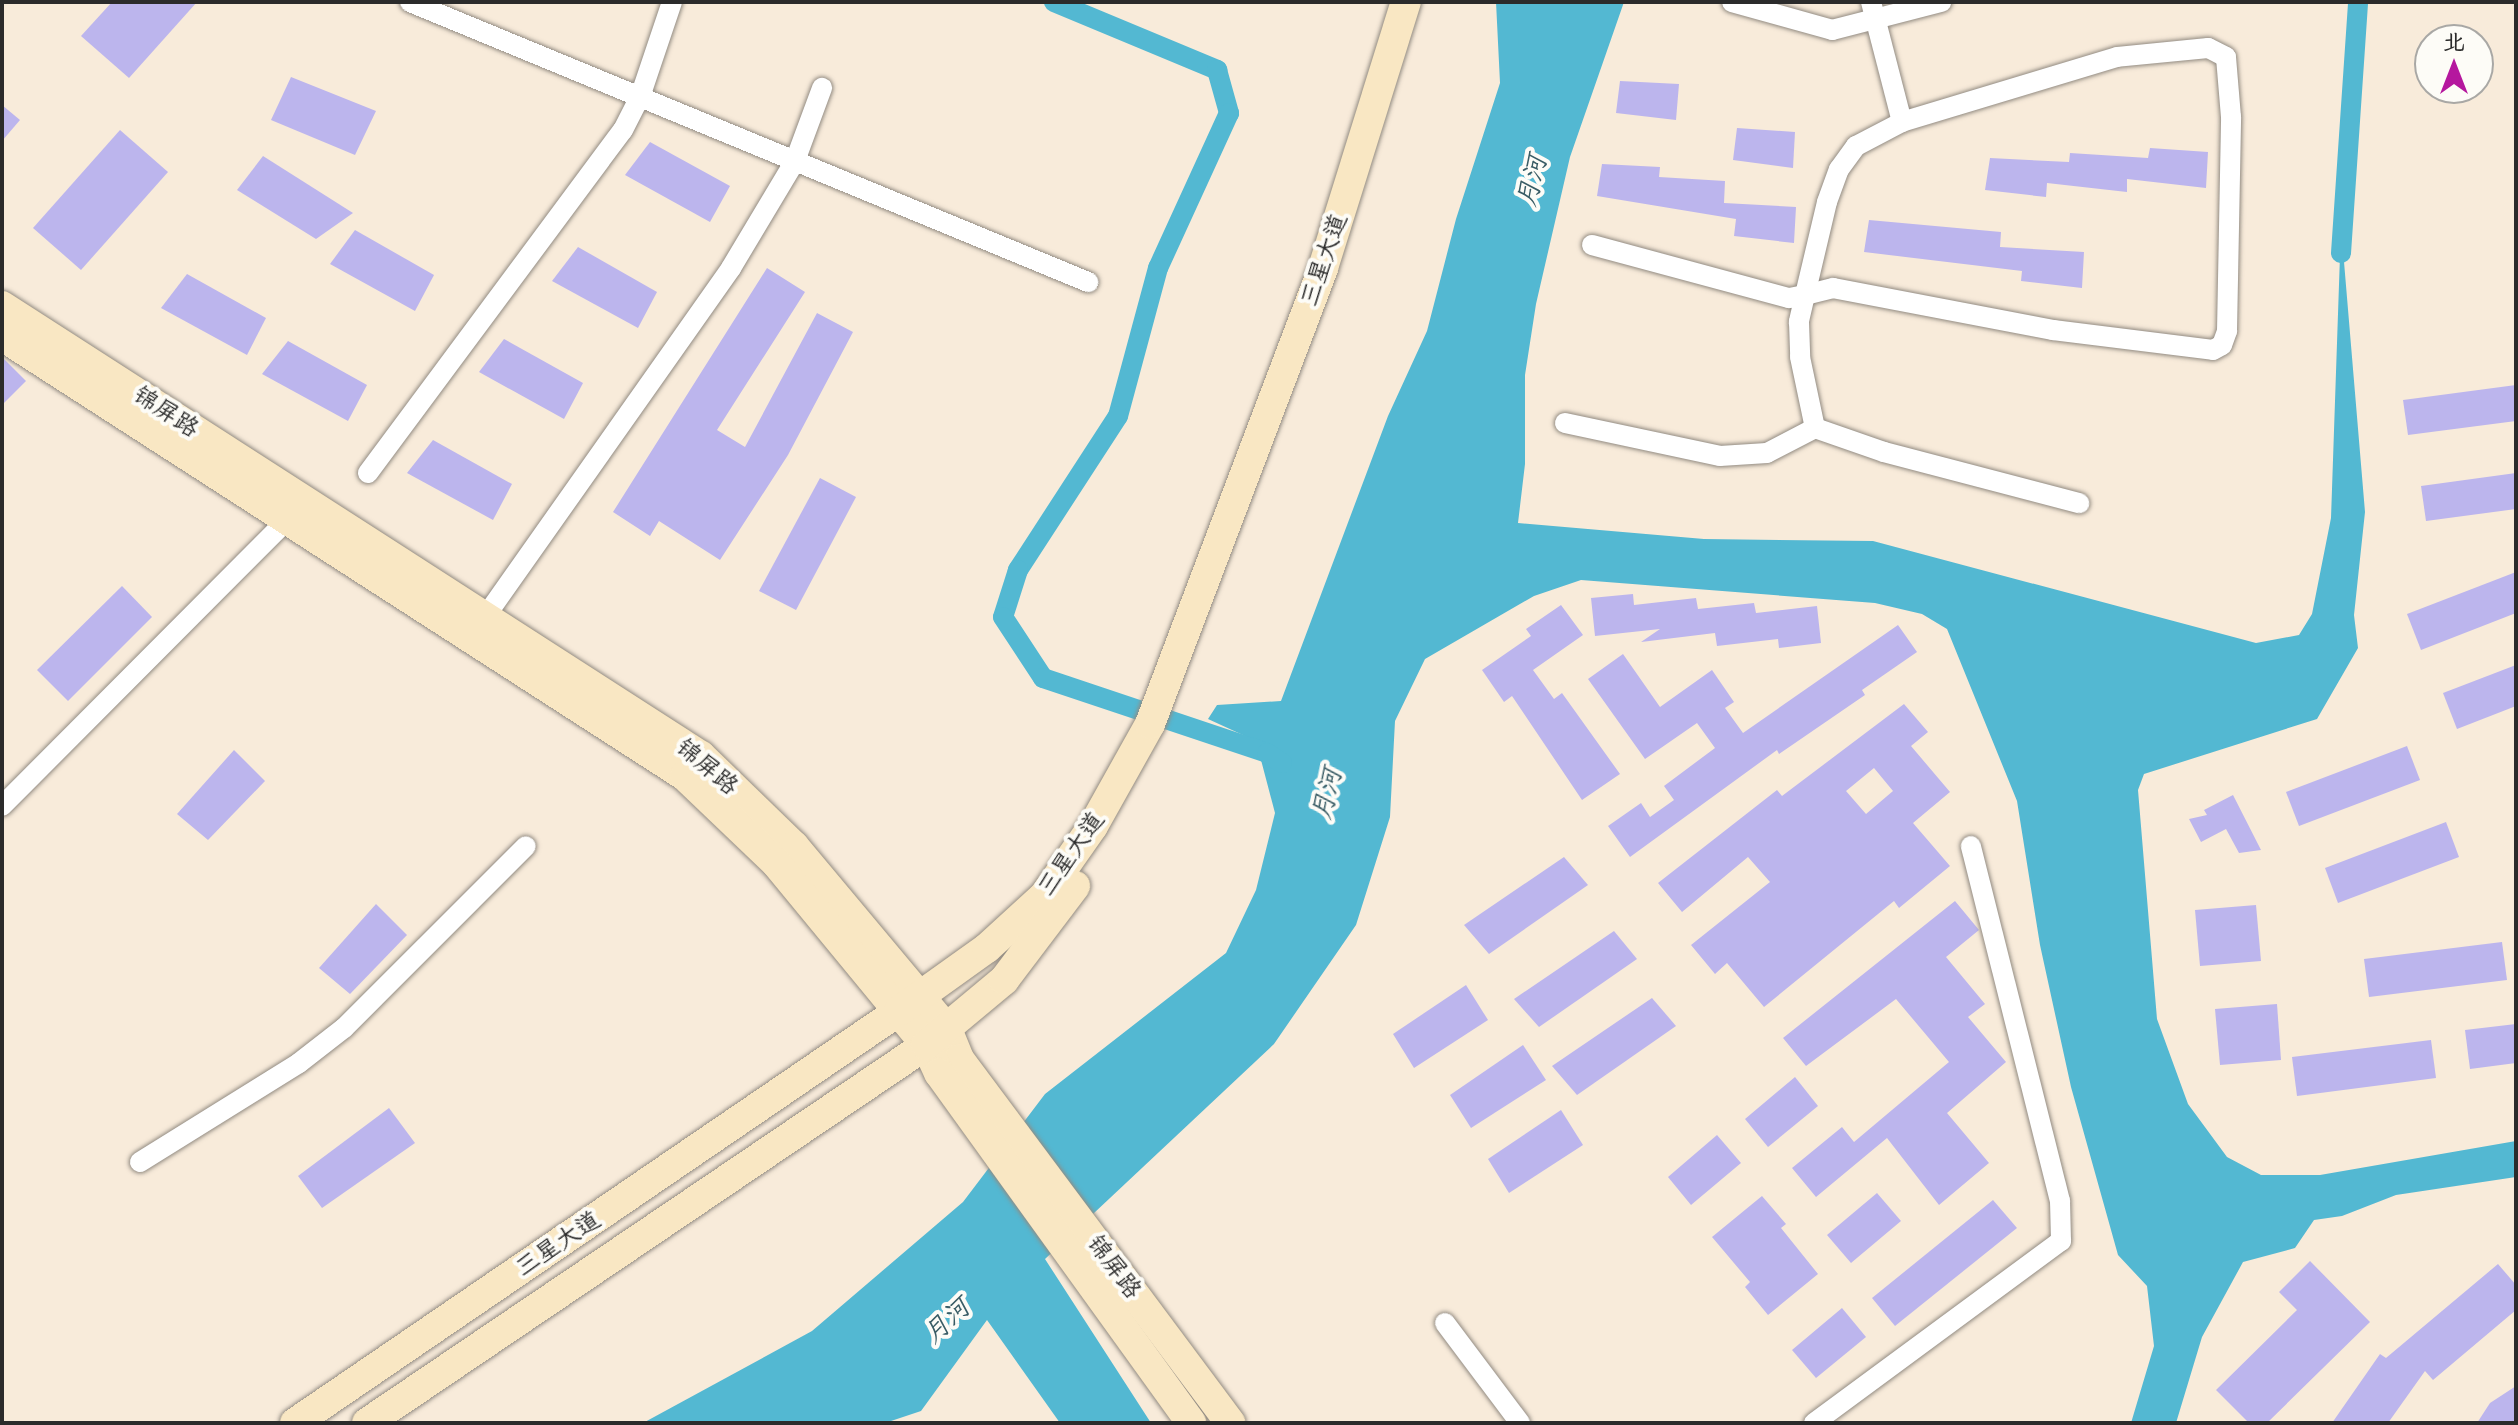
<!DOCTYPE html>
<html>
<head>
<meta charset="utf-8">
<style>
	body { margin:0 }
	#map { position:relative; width:2518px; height:1425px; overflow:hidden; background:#f8ebda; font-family:"Shantell Sans","LXGW WenKai TC",sans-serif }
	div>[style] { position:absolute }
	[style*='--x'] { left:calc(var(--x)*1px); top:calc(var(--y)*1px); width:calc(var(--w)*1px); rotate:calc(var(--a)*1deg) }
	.water>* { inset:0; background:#53b8d2 }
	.canal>* { height:20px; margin:-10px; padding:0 10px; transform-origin:10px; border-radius:10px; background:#53b8d2 }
	.building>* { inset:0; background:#bcb5ed }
	.roads { filter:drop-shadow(0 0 2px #928b82) drop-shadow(0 0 2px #928b82) }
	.street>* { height:20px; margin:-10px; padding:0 10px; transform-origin:10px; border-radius:10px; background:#fff }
	.secondary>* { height:30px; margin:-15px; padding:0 15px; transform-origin:15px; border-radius:15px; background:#f9e7c3 }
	span { translate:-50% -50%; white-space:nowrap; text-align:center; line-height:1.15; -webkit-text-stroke:8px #fdfcf7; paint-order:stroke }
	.street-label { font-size:24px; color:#2b2b2b }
	.water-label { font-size:26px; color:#395c65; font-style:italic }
	.frame { position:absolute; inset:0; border:4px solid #2b2b2b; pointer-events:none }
	.north { position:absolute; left:2414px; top:24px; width:80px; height:80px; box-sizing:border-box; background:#fdfcf7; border:2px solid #a9a8a5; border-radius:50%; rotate:0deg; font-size:22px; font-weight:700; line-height:32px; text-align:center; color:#2b2b2b }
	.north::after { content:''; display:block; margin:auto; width:28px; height:36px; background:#b5179e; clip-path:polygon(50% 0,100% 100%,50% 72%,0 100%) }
</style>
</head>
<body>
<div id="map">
	<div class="water">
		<i style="clip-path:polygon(1496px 2px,1624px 2px,1570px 157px,1536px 304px,1525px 375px,1525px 464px,1518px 523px,1704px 539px,1873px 541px,2256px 643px,2299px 635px,2312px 614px,2331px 518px,2341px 226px,2365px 512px,2354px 615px,2358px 648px,2317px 719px,2144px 774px,2138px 790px,2157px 1019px,2188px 1104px,2227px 1157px,2261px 1175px,2320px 1175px,2516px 1141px,2516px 1177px,2396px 1195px,2342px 1216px,2314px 1220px,2295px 1248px,2243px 1262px,2202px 1337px,2176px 1423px,2131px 1423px,2154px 1346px,2147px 1286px,2118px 1255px,2071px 1087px,2040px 945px,2017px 801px,1947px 629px,1922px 614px,1875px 603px,1581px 580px,1534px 596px,1425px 659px,1395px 721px,1390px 817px,1356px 925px,1274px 1044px,1045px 1259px,1151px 1423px,1060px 1423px,987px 1320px,921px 1411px,885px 1423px,643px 1423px,812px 1331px,963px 1202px,1045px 1094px,1226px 953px,1256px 890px,1275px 813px,1256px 741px,1208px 719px,1217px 705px,1281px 701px,1388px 416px,1427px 331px,1456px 219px,1500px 83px)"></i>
	</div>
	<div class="canal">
		<i style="--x:1054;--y:2;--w:177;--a:22.6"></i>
		<i style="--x:1217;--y:70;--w:45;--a:74.4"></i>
		<i style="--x:1229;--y:113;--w:170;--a:114.6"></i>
		<i style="--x:1158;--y:268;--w:153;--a:105.1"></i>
		<i style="--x:1118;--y:416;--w:184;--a:123"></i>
		<i style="--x:1018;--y:570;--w:49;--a:107.7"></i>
		<i style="--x:1003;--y:617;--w:73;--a:56.7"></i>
		<i style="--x:1043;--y:678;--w:236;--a:18.5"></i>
		<i style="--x:1267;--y:753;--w:18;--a:34"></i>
		<i style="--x:2341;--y:253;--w:252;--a:-86.1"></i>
	</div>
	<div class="building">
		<i style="clip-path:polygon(112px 2px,197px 2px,129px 78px,81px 36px)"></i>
		<i style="clip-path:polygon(291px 77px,376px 111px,355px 155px,271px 120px)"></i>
		<i style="clip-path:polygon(1620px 81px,1679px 84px,1676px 120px,1616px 113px)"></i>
		<i style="clip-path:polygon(2px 105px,20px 120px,2px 141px)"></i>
		<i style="clip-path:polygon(1737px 128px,1795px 132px,1793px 168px,1733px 160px)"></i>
		<i style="clip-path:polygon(120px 130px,168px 172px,81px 270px,33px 228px)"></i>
		<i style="clip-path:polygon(650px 142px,730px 186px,710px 222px,625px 175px)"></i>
		<i style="clip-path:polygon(2150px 148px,2208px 152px,2206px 188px,2127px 179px,2127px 192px,2047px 183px,2046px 197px,1985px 190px,1990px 158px,2069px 162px,2070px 153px,2148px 158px)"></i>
		<i style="clip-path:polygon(263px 156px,353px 213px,316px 239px,237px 190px)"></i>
		<i style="clip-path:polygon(1602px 164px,1660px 167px,1659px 177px,1725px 181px,1724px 203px,1796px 207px,1794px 243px,1734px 236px,1736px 219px,1597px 196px)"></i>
		<i style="clip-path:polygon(1869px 220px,2001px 232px,2000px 247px,2084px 252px,2082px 288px,2021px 281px,2022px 271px,1864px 252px)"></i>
		<i style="clip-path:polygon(355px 230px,434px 275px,415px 311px,330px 264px)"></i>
		<i style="clip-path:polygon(578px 247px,657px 292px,638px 328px,552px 281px)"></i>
		<i style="clip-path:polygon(767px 268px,805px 292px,717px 430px,745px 447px,817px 313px,853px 332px,788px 455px,720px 560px,659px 521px,650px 536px,613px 512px)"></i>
		<i style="clip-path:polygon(187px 274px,266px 318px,247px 355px,161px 308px)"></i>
		<i style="clip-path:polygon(504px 339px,583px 383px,564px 419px,479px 372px)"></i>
		<i style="clip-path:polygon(288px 341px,367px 385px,348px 421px,262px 374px)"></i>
		<i style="clip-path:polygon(2px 357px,26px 381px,2px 405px)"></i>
		<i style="clip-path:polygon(2516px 385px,2516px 421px,2408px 435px,2403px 400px)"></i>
		<i style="clip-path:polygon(433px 440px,512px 484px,493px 520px,407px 473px)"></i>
		<i style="clip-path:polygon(2516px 473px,2516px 509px,2426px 521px,2421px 486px)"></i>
		<i style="clip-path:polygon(820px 478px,856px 497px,796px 610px,759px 591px)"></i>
		<i style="clip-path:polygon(2516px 572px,2516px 613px,2421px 650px,2407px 614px)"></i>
		<i style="clip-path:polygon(122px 586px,152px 617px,68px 701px,37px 670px)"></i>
		<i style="clip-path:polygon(1633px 594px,1634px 605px,1696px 598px,1698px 609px,1754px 603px,1756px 613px,1817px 606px,1821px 643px,1779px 648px,1778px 639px,1717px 646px,1715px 633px,1641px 642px,1660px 629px,1595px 636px,1591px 598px)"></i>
		<i style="clip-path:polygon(1561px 605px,1583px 635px,1533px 670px,1554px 699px,1562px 693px,1620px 774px,1582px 800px,1512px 696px,1504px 702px,1482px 670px,1531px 636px,1526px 629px)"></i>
		<i style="clip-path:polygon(1898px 625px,1917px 652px,1862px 690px,1865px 695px,1779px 754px,1777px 750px,1630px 857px,1608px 826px,1641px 803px,1650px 817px,1674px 800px,1664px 786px,1715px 748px,1697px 723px,1645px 759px,1588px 679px,1623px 654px,1660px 707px,1712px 670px,1734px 702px,1725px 708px,1743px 733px)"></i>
		<i style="clip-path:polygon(2516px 665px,2516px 706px,2457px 729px,2443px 693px)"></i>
		<i style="clip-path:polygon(evenodd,1904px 704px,1928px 732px,1911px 746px,1950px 792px,1913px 823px,1950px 866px,1899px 908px,1894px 901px,1764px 1007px,1727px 963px,1715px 974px,1691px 945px,1770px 882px,1748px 857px,1682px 912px,1658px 883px,1777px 790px,1782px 796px,1904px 704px,1874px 768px,1893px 791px,1866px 814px,1846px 791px,1874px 768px)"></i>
		<i style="clip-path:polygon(2407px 746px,2420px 780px,2299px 826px,2286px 792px)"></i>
		<i style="clip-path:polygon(234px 750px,265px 781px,208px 840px,177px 814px)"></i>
		<i style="clip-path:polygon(2233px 795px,2261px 850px,2239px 853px,2226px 829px,2201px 842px,2189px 819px,2207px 815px,2204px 810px)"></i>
		<i style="clip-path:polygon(2446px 822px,2459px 857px,2338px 903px,2325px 868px)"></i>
		<i style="clip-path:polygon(1564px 857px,1588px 885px,1489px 954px,1464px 925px)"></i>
		<i style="clip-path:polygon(1955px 901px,1979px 930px,1946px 957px,1985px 1004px,1968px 1017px,2006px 1062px,1947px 1113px,1989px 1163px,1939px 1205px,1887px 1138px,1816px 1197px,1792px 1168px,1842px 1127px,1854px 1142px,1949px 1062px,1896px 999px,1806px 1066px,1783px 1038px)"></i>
		<i style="clip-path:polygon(376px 904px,407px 935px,350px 994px,319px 968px)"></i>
		<i style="clip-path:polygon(2256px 905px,2261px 961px,2200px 966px,2195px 910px)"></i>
		<i style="clip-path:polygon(1614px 931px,1637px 959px,1539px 1027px,1514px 999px)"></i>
		<i style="clip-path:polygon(2502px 942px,2507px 980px,2369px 997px,2364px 959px)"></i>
		<i style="clip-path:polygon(1466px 985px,1488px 1020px,1414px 1068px,1393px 1034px)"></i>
		<i style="clip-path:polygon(1652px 998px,1676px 1026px,1577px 1095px,1552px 1066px)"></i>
		<i style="clip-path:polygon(2277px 1004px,2281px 1060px,2220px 1065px,2215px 1009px)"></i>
		<i style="clip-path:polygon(2516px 1024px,2516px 1063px,2470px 1069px,2465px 1030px)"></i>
		<i style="clip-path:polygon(2431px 1040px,2436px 1078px,2297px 1096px,2292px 1057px)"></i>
		<i style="clip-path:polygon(1523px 1045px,1546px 1080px,1471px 1128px,1450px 1095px)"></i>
		<i style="clip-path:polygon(1795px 1077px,1818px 1106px,1768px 1147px,1745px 1119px)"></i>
		<i style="clip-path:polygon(389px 1108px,415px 1143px,322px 1208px,298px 1176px)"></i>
		<i style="clip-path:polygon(1561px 1110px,1583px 1145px,1509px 1193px,1488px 1159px)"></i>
		<i style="clip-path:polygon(1717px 1135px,1741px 1163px,1691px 1205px,1668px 1177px)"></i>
		<i style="clip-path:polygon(1877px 1193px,1901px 1221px,1851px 1263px,1827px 1235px)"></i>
		<i style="clip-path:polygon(1762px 1196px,1786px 1224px,1781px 1228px,1818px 1274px,1768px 1315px,1745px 1287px,1750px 1282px,1712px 1237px)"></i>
		<i style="clip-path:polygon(1993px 1200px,2017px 1228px,1895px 1326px,1872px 1298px)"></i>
		<i style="clip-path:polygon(2310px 1261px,2370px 1322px,2267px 1423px,2249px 1423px,2216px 1390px,2297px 1310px,2279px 1292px)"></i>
		<i style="clip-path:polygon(2498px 1264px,2516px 1285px,2516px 1310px,2433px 1380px,2425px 1371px,2388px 1423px,2332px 1423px,2380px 1354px,2386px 1358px)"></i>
		<i style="clip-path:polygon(1842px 1308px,1866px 1337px,1816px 1378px,1792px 1350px)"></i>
		<i style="clip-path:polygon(2516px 1386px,2516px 1423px,2477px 1423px,2490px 1403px)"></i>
	</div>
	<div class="roads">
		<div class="street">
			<i style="--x:410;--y:2;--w:734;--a:22.44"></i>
			<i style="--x:1732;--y:2;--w:104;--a:15.6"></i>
			<i style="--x:1832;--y:30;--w:113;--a:-14.4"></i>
			<i style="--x:1871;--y:2;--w:124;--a:75.5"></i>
			<i style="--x:1592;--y:245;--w:204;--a:15.1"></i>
			<i style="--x:1789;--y:298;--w:16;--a:-11"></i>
			<i style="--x:1805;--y:295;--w:29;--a:-14"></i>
			<i style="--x:1833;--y:288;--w:224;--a:10.8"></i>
			<i style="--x:2053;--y:330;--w:161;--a:7.1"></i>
			<i style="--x:2213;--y:350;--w:10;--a:-29"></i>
			<i style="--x:2222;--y:345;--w:15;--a:-70"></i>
			<i style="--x:2227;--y:331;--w:214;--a:-88.9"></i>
			<i style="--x:2231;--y:117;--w:60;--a:-94.8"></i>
			<i style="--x:2226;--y:57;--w:20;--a:-153"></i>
			<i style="--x:2208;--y:48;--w:91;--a:174.4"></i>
			<i style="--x:2117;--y:57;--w:225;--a:163.2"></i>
			<i style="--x:1902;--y:122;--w:52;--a:152.4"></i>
			<i style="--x:1856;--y:146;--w:29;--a:126"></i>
			<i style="--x:1839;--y:169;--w:35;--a:110"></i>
			<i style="--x:1827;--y:202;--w:96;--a:103.3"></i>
			<i style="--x:1805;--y:295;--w:28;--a:103"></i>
			<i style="--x:1799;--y:322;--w:35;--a:88"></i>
			<i style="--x:1800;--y:357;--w:73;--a:78.1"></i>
			<i style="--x:1565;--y:423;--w:158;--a:12"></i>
			<i style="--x:1720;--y:456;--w:47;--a:-3.7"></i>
			<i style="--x:1767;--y:453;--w:54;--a:-27.5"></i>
			<i style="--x:1815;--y:428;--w:73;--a:19.2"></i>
			<i style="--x:1884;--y:452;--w:202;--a:14.7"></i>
			<i style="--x:368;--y:473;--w:427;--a:-53.4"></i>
			<i style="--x:623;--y:130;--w:37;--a:-63"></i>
			<i style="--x:640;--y:97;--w:100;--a:-71.4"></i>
			<i style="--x:485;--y:617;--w:427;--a:-54.8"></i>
			<i style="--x:731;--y:268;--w:125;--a:-59.1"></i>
			<i style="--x:795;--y:161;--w:78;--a:-69.7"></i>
			<i style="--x:2;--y:806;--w:404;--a:-45.1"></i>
			<i style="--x:140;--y:1162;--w:187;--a:-31.9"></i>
			<i style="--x:299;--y:1063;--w:57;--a:-37.9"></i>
			<i style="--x:344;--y:1028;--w:257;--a:-45"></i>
			<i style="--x:1445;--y:1323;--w:125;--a:53.1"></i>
			<i style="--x:1814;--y:1423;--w:307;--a:-36.4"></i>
			<i style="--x:2061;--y:1241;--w:40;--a:-91.4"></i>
			<i style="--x:2060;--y:1201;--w:366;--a:-104.1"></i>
		</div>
		<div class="secondary">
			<i style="--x:2;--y:306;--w:831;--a:32.77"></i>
			<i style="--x:701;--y:756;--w:129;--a:44.1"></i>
			<i style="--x:794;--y:846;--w:239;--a:50.1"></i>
			<i style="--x:947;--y:1029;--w:32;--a:68"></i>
			<i style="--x:959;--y:1059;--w:454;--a:53.3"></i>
			<i style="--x:2;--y:336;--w:812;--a:32.79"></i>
			<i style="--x:685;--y:776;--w:126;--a:43.7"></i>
			<i style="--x:776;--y:863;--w:236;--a:50.5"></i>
			<i style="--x:926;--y:1045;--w:31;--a:65"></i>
			<i style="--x:939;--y:1073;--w:431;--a:54.2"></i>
			<i style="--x:295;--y:1423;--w:731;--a:-34.3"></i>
			<i style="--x:899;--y:1011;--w:108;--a:-35.6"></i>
			<i style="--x:987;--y:948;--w:77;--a:-42.4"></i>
			<i style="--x:1044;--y:896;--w:85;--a:-55"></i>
			<i style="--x:1093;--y:826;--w:117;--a:-60.8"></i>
			<i style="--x:1150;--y:724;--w:488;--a:-69.2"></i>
			<i style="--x:1323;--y:268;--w:279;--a:-72.7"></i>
			<i style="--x:367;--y:1423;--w:675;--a:-34.07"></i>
			<i style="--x:926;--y:1045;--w:102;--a:-39.8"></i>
			<i style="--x:1004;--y:980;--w:118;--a:-52.9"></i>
		</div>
	</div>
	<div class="street-label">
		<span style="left:1324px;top:260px;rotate:-71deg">三星大道</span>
		<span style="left:166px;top:412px;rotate:33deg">锦屏路</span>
		<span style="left:707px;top:767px;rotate:40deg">锦屏路</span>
		<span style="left:1071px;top:854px;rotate:-55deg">三星大道</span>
		<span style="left:558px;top:1244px;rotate:-34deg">三星大道</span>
		<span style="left:1114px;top:1267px;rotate:53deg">锦屏路</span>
	</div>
	<div class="water-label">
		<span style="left:1531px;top:181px;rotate:-76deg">月河</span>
		<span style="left:1326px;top:794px;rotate:-76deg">月河</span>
		<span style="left:946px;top:1320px;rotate:-42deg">月河</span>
	</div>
	<div class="frame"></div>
	<div class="north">北</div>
</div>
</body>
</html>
